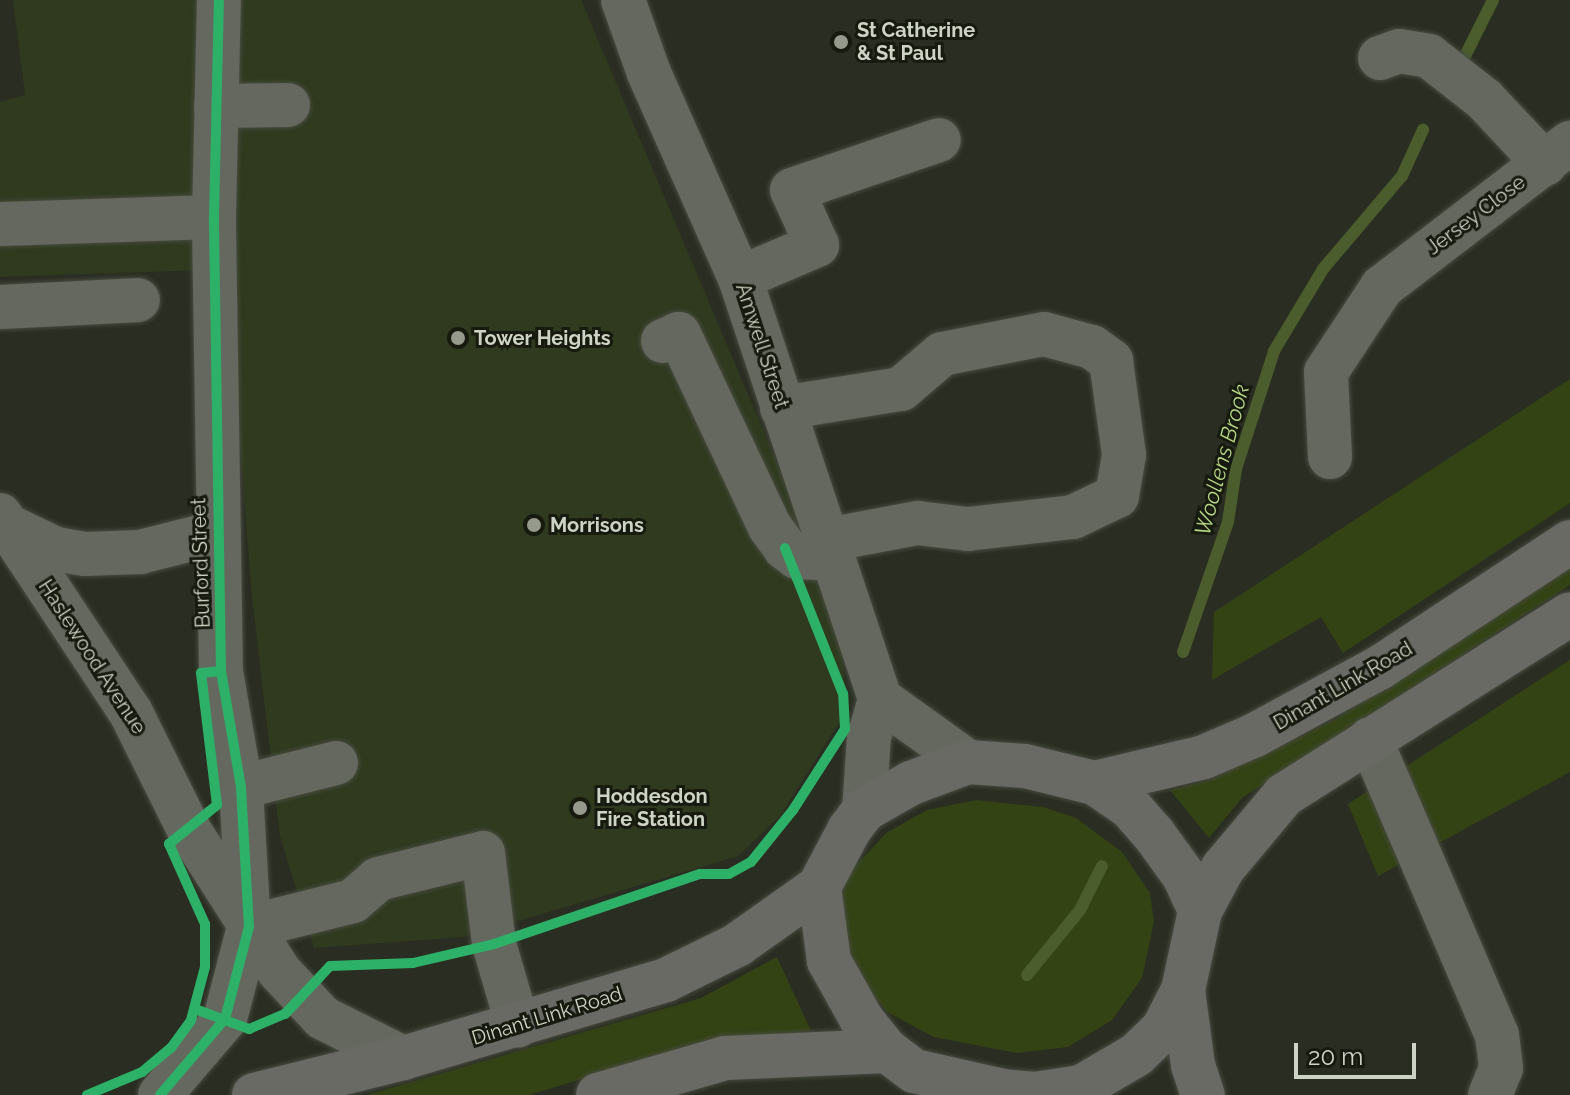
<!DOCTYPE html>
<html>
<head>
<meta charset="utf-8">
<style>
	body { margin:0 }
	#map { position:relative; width:1570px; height:1095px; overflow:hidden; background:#2a2e22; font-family:Raleway,sans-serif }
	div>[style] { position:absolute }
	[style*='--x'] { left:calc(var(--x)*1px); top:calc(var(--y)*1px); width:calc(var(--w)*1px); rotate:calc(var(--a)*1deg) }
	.built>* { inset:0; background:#2f3a1e }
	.green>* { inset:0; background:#334314 }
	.stream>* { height:12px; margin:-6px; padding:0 6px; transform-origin:6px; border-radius:6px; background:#4b5d2c }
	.roads { filter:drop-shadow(0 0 2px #474b40) drop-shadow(0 0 2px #474b40) }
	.minor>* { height:44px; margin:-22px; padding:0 22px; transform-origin:22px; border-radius:22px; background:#64685e }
	.major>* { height:44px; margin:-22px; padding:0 22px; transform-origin:22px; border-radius:22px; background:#6a6a65 }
	.cycleway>* { height:10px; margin:-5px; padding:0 5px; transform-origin:5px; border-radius:5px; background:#2db169 }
	.dots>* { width:22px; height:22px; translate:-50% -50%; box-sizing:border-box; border:4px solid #161a0f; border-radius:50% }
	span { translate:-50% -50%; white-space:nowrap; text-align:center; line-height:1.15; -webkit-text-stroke:6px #161a0f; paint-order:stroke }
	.poi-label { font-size:20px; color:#ced4c5; font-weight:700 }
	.left { translate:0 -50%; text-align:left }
	.street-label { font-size:20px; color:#ced4c5 }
	.water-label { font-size:22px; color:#b6d685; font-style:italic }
	.scale { position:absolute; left:1294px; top:1043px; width:122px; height:36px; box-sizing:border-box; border:4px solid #ced4c5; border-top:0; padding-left:10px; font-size:24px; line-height:28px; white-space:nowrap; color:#ced4c5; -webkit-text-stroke:6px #161a0f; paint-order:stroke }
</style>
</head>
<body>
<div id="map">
	<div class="built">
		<i style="clip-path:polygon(13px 0,581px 0,838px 607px,847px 710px,780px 816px,738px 856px,464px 937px,314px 948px,280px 836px,251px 588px,234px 358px,234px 269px,0 277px,0 102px,25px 95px)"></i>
	</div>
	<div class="green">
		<i style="clip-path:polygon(1570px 379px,1570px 503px,1343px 653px,1321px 617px,1212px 680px,1214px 612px)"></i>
		<i style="clip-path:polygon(1570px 566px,1570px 585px,1242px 798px,1209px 838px,1170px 790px,1210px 780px,1336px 719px)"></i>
		<i style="clip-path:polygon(1570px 660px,1570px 772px,1378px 876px,1348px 804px)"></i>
		<i style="clip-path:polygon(976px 800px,1043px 807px,1076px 818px,1122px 852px,1150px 893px,1154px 922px,1142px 978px,1112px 1020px,1068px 1047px,1017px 1053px,934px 1037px,887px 1012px,854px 970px,840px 919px,842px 892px,851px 871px,886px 833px,927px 810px)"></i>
		<i style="clip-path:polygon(777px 957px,811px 1031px,704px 1042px,529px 1095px,367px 1095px,701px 998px)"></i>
	</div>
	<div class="stream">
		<i style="--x:1459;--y:68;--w:76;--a:-63.4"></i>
		<i style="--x:1183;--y:652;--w:138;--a:-70.9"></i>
		<i style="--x:1228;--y:522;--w:54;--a:-81.4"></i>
		<i style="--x:1236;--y:469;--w:124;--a:-72.1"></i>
		<i style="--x:1274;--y:351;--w:96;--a:-59.1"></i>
		<i style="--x:1323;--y:269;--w:122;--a:-49.7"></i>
		<i style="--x:1402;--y:176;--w:51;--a:-65.5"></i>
		<i style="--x:1027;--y:975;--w:84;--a:-50.8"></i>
		<i style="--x:1080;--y:910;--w:49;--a:-63.4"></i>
	</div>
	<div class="roads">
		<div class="minor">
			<i style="--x:623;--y:0;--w:77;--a:70.4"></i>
			<i style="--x:649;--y:73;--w:224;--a:66.1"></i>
			<i style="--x:740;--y:278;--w:444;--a:71.6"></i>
			<i style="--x:880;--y:699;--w:40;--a:106"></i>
			<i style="--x:869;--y:737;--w:73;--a:93.9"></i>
			<i style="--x:1380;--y:58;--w:20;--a:-20"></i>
			<i style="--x:1399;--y:51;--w:30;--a:9"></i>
			<i style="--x:1429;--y:56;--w:70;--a:38"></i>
			<i style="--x:1484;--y:99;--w:89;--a:46.8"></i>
			<i style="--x:216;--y:106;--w:72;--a:-0.8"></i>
			<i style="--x:0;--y:224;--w:214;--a:-1.9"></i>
			<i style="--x:740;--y:278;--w:84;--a:-23.2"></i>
			<i style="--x:817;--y:245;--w:60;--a:-114.4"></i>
			<i style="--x:792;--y:190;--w:155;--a:-18.8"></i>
			<i style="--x:0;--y:307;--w:138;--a:-2.9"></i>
			<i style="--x:663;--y:341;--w:17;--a:-24"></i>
			<i style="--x:679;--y:334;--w:213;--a:64.8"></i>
			<i style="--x:770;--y:527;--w:26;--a:54"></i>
			<i style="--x:785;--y:548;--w:15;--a:37"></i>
			<i style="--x:797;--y:557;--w:36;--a:3"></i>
			<i style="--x:782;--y:408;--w:121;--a:-9.1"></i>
			<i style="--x:901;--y:389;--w:54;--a:-40.5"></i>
			<i style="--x:942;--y:354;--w:104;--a:-11.1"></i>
			<i style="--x:1044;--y:334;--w:50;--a:15.2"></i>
			<i style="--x:1092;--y:347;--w:24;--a:36"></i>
			<i style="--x:1111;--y:361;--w:95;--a:82.1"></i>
			<i style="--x:1124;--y:455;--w:42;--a:99.7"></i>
			<i style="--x:1117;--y:496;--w:49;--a:154.5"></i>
			<i style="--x:1073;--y:517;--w:106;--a:173.5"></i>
			<i style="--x:968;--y:529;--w:50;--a:-173.2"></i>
			<i style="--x:918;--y:523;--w:93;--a:169.4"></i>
			<i style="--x:1330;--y:457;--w:85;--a:-92.7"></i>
			<i style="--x:1326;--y:372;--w:102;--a:-56.6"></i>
			<i style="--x:1382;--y:287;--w:237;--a:-37.5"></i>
			<i style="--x:0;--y:515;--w:237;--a:56.5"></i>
			<i style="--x:131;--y:713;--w:131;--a:63.6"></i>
			<i style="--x:189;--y:830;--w:167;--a:57.4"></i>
			<i style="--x:279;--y:971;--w:64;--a:46.9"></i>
			<i style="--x:323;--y:1018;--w:89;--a:26.6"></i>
			<i style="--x:6;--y:525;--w:55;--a:25.6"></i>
			<i style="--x:56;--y:549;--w:29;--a:10"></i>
			<i style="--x:85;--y:554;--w:55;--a:-2.1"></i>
			<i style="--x:140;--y:552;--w:81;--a:-14.2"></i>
			<i style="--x:880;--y:699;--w:108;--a:35.6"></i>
			<i style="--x:1370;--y:739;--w:322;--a:66.8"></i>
			<i style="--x:1497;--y:1035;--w:33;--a:83"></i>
			<i style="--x:1501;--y:1068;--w:29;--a:112"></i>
			<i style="--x:241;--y:787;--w:98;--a:-14.2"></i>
			<i style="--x:249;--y:927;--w:107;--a:-14"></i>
			<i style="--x:353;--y:901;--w:33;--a:-41"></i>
			<i style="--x:378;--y:879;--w:108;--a:-13.9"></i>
			<i style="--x:483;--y:853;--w:92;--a:83.1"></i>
			<i style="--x:494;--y:944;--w:85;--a:73.7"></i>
			<i style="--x:160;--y:1095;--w:100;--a:-49.5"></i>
			<i style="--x:225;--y:1019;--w:95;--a:-75.4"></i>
			<i style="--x:249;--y:927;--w:140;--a:-93.3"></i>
			<i style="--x:241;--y:787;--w:118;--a:-99.8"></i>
			<i style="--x:221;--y:671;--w:454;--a:-90.9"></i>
			<i style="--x:214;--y:217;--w:217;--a:-88.7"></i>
		</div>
		<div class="major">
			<i style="--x:968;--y:762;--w:57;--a:4"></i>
			<i style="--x:1025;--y:766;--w:72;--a:13.7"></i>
			<i style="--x:1095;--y:783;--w:42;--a:34.4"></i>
			<i style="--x:1130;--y:807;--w:35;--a:49"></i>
			<i style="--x:1153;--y:833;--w:53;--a:54.2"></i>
			<i style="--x:1184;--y:876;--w:38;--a:65"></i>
			<i style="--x:1200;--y:911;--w:81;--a:102.1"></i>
			<i style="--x:1183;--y:990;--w:44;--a:117.1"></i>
			<i style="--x:1163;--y:1029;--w:37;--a:136"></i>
			<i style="--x:1136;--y:1055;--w:64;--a:149.8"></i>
			<i style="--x:1081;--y:1087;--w:47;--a:171.3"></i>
			<i style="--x:1035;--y:1094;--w:32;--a:-175"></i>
			<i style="--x:1003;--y:1091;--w:91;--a:-167.3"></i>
			<i style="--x:914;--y:1071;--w:34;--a:-143"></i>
			<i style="--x:887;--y:1051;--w:40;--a:-129"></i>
			<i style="--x:862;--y:1020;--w:68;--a:-119.2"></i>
			<i style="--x:829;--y:961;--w:75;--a:-97.7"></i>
			<i style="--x:819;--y:887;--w:64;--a:-62.2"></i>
			<i style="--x:849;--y:830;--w:25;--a:-53"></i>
			<i style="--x:864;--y:810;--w:54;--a:-29.9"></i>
			<i style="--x:911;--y:783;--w:61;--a:-20.2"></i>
			<i style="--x:1095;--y:783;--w:112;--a:-13.4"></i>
			<i style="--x:1204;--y:757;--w:56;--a:-23.3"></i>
			<i style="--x:1255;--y:735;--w:141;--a:-28.4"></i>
			<i style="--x:1379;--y:668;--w:229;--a:-33.4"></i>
			<i style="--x:1200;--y:911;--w:49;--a:-61.9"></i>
			<i style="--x:1223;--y:868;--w:95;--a:-50.1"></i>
			<i style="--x:1284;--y:795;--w:338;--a:-32.3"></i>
			<i style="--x:1183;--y:990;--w:76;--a:82.4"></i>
			<i style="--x:1193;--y:1065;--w:32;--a:72"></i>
			<i style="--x:254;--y:1095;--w:154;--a:-13.9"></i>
			<i style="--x:403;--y:1058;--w:274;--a:-16.5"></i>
			<i style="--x:666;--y:980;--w:79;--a:-26.2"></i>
			<i style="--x:737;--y:945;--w:100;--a:-35.3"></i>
			<i style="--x:598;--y:1095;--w:132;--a:-16.2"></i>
			<i style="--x:725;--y:1058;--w:162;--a:-2.5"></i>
		</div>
	</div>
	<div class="cycleway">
		<i style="--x:195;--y:1009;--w:58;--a:20.3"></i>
		<i style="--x:249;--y:1029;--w:39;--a:-23"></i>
		<i style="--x:285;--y:1014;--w:66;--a:-46.8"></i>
		<i style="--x:330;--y:966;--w:83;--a:-2.1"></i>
		<i style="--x:413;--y:963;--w:83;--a:-13.2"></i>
		<i style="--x:494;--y:944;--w:218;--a:-18.8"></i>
		<i style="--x:700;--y:874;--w:29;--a:0"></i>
		<i style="--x:729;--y:874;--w:25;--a:-29"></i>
		<i style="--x:751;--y:862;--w:67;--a:-51.1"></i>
		<i style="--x:793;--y:810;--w:96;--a:-57.3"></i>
		<i style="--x:845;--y:729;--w:35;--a:-93"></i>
		<i style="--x:843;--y:694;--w:157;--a:-111.7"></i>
		<i style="--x:87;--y:1095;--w:60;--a:-22.7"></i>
		<i style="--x:142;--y:1072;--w:38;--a:-40"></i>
		<i style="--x:171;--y:1048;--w:34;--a:-54"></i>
		<i style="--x:191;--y:1020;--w:55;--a:-75.2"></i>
		<i style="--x:205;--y:967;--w:43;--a:-90"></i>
		<i style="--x:205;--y:924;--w:88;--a:-114.2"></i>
		<i style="--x:169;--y:844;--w:62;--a:-39.1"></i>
		<i style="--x:217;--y:805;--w:133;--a:-96.9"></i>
		<i style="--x:201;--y:673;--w:20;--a:-6"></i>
		<i style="--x:160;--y:1095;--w:100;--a:-49.5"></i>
		<i style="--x:225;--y:1019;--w:95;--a:-75.4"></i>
		<i style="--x:249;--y:927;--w:140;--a:-93.3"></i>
		<i style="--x:241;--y:787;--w:118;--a:-99.8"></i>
		<i style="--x:221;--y:671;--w:454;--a:-90.9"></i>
		<i style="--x:214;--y:217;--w:217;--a:-88.7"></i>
	</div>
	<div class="dots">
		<i style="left:841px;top:42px;background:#959a8c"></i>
		<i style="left:458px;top:338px;background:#959a8c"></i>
		<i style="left:534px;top:525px;background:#959a8c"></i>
		<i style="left:580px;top:808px;background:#959a8c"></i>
	</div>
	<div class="poi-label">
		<span class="left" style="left:857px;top:42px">St Catherine<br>&amp; St Paul</span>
		<span class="left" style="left:474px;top:338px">Tower Heights</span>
		<span class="left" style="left:550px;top:525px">Morrisons</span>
		<span class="left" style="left:596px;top:808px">Hoddesdon<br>Fire Station</span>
	</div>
	<div class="street-label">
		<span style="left:1476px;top:215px;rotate:-37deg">Jersey Close</span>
		<span style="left:762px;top:346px;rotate:72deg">Amwell Street</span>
		<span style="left:201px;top:563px;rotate:-92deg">Burford Street</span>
		<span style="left:92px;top:657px;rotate:57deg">Haslewood Avenue</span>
		<span style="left:1343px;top:686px;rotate:-30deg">Dinant Link Road</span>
		<span style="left:547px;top:1016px;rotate:-17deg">Dinant Link Road</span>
	</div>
	<div class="water-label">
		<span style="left:1222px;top:460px;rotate:-75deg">Woollens Brook</span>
	</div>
	<div class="scale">20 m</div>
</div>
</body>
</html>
